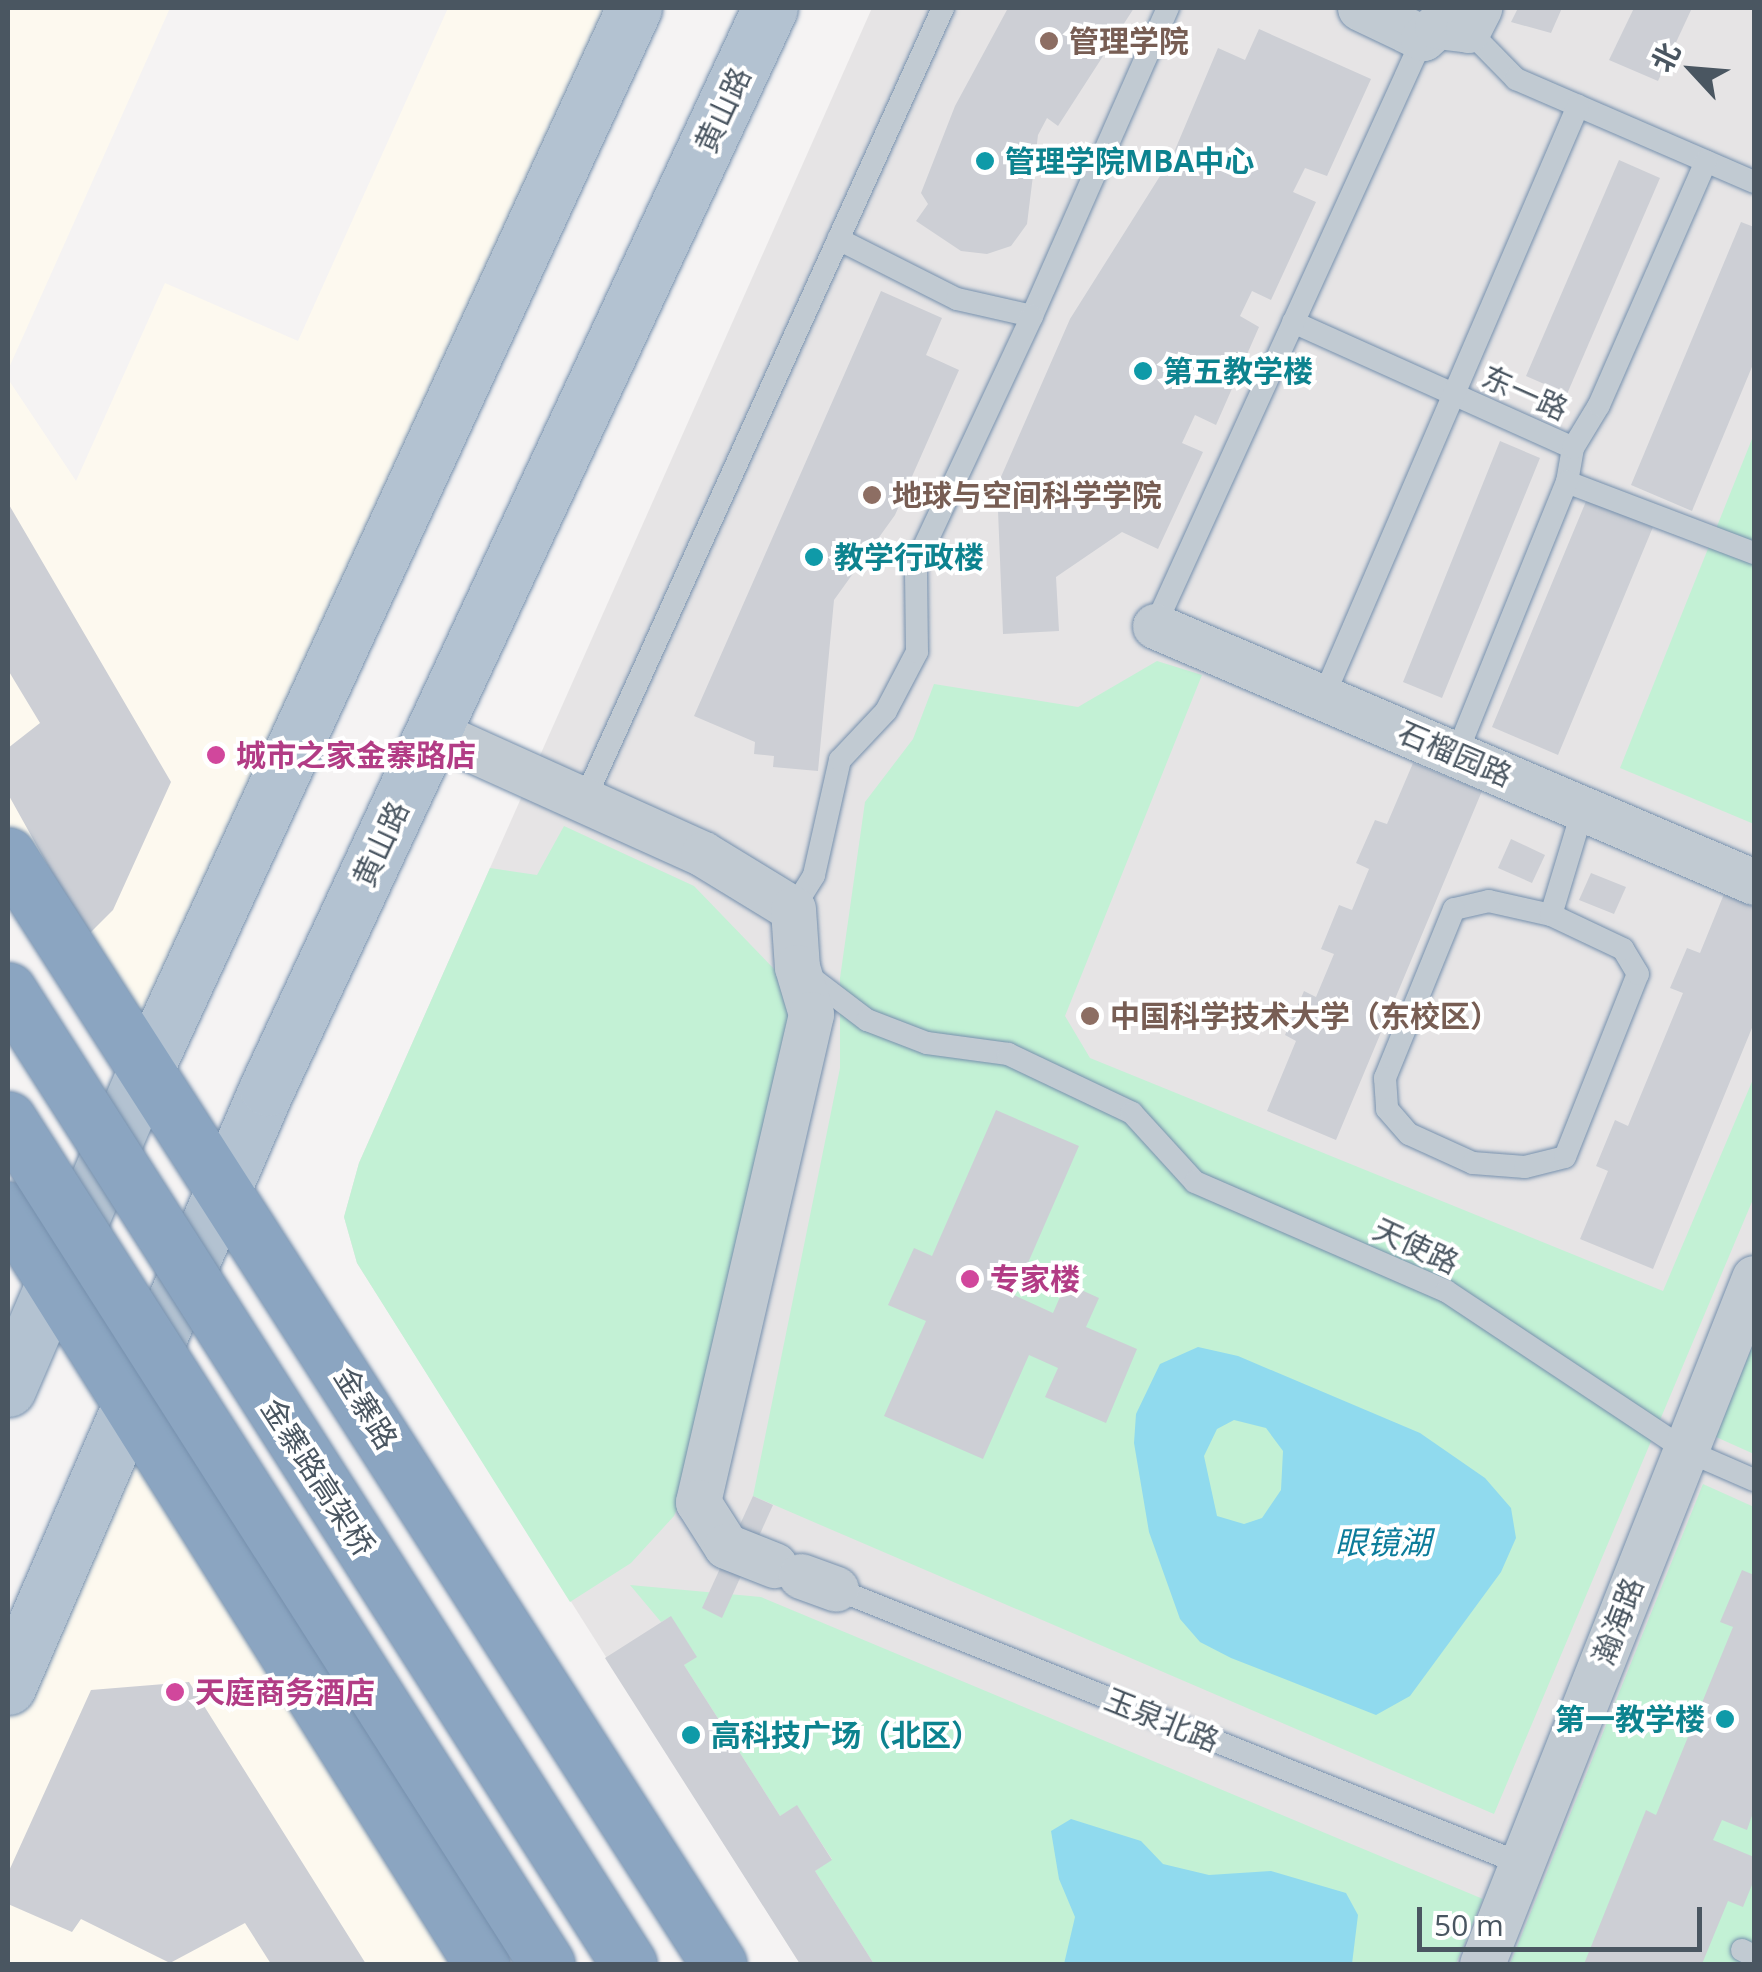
<!DOCTYPE html>
<html>
<head>
<meta charset="utf-8">
<style>
	body { margin:0 }
	#map { position:relative; width:1762px; height:1972px; overflow:hidden; background:#f5f3f3; font-family:"Open Sans","Noto Sans SC",sans-serif }
	div>[style] { position:absolute }
	[style*='--x'] { left:calc(var(--x)*1px); top:calc(var(--y)*1px); width:calc(var(--w)*1px); rotate:calc(var(--a)*1deg) }
	.commercial>* { inset:0; background:#fdf9ef }
	.education>* { inset:0; background:#e6e4e5 }
	.green>* { inset:0; background:#c3f1d5 }
	.water>* { inset:0; background:#90daee }
	.building>* { inset:0; background:#cdcfd5 }
	.roads { filter:drop-shadow(0 0 2px #7690ad) drop-shadow(0 0 2px #7690ad) }
	.lane>* { height:22px; margin:-11px; padding:0 11px; transform-origin:11px; border-radius:11px; background:#c1cad2 }
	.street>* { height:45px; margin:-22.5px; padding:0 22.5px; transform-origin:22.5px; border-radius:22.5px; background:#c1cad2 }
	.primary>* { height:55px; margin:-27.5px; padding:0 27.5px; transform-origin:27.5px; border-radius:27.5px; background:#b3c2d1 }
	.highway>* { height:55px; margin:-27.5px; padding:0 27.5px; transform-origin:27.5px; border-radius:27.5px; background:#8ba5c1 }
	.bridges { filter:drop-shadow(0 0 2px #7690ad) drop-shadow(0 0 2px #7690ad) }
	.highway-bridge>* { height:55px; margin:-27.5px; padding:0 27.5px; transform-origin:27.5px; border-radius:27.5px; background:#8ba5c1 }
	.dots>* { width:28px; height:28px; translate:-50% -50%; box-sizing:border-box; border:5px solid #fff; border-radius:50% }
	span { translate:-50% -50%; white-space:nowrap; text-align:center; line-height:1.15; -webkit-text-stroke:8px #fff; paint-order:stroke }
	.education-label { font-size:30px; color:#785e54; font-weight:700 }
	.left { translate:0 -50%; text-align:left }
	.street-label { font-size:30px; color:#4a5661 }
	.culture-label { font-size:30px; color:#0d838f; font-weight:700 }
	.right { translate:-100% -50%; text-align:right }
	.hotel-label { font-size:30px; color:#b23c85; font-weight:700 }
	.water-label { font-size:32px; color:#0c7c9b; font-style:italic }
	.frame { position:absolute; inset:0; border:10px solid #4a5661; pointer-events:none }
	.north { position:absolute; left:1642px; top:20px; width:100px; height:100px; -webkit-text-stroke:8px #fff; paint-order:stroke; rotate:296deg; font-size:28px; font-weight:700; line-height:40px; text-align:center; color:#4a5661 }
	.north::after { content:''; display:block; margin:auto; width:35px; height:45px; background:#4a5661; clip-path:polygon(50% 0,100% 100%,50% 72%,0 100%) }
	.scale { position:absolute; left:1417px; top:1907px; width:285px; height:45px; box-sizing:border-box; border:5px solid #4a5661; border-top:0; padding-left:12px; font-size:30px; line-height:35px; white-space:nowrap; color:#4a5661; -webkit-text-stroke:8px #fff; paint-order:stroke }
</style>
</head>
<body>
<div id="map">
	<div class="commercial">
		<i style="clip-path:polygon(8px 8px,170px 8px,8px 370px)"></i>
		<i style="clip-path:polygon(448px 8px,634px 8px,144px 1073px,8px 855px,8px 379px,76px 481px,165px 283px,298px 341px)"></i>
		<i style="clip-path:polygon(132px 1406px,482px 1964px,8px 1964px,8px 1687px)"></i>
	</div>
	<div class="education">
		<i style="clip-path:polygon(872px 8px,1754px 8px,1754px 1964px,800px 1964px,357px 1263px,344px 1217px,359px 1163px)"></i>
	</div>
	<div class="green">
		<i style="clip-path:polygon(1754px 434px,1754px 824px,1620px 768px)"></i>
		<i style="clip-path:polygon(1157px 661px,1202px 675px,1065px 1016px,1090px 1058px,1663px 1291px,1754px 1077px,1754px 1197px,1494px 1814px,753px 1496px,840px 1068px,840px 978px,865px 802px,913px 739px,934px 684px,1078px 707px)"></i>
		<i style="clip-path:polygon(564px 826px,694px 886px,776px 971px,791px 1009px,687px 1487px,674px 1516px,631px 1563px,570px 1602px,357px 1263px,344px 1217px,359px 1163px,490px 868px,537px 875px)"></i>
		<i style="clip-path:polygon(1754px 1342px,1754px 1454px,1716px 1437px)"></i>
		<i style="clip-path:polygon(1703px 1484px,1754px 1507px,1754px 1964px,1510px 1964px)"></i>
		<i style="clip-path:polygon(630px 1585px,761px 1597px,1483px 1899px,1456px 1964px,874px 1964px,815px 1871px,832px 1859px,797px 1806px,780px 1816px,684px 1665px,696px 1656px,671px 1617px,661px 1622px)"></i>
	</div>
	<div class="water">
		<i style="clip-path:polygon(evenodd,1198px 1347px,1238px 1356px,1420px 1433px,1485px 1478px,1511px 1508px,1516px 1538px,1501px 1572px,1410px 1696px,1376px 1715px,1231px 1658px,1200px 1642px,1180px 1619px,1149px 1532px,1134px 1443px,1136px 1414px,1160px 1364px,1198px 1347px,1234px 1420px,1266px 1428px,1283px 1451px,1281px 1490px,1262px 1518px,1244px 1524px,1217px 1516px,1204px 1456px,1217px 1429px,1234px 1420px)"></i>
		<i style="clip-path:polygon(1071px 1819px,1141px 1841px,1163px 1864px,1209px 1875px,1271px 1871px,1346px 1893px,1358px 1915px,1352px 1964px,1064px 1964px,1075px 1917px,1059px 1879px,1051px 1831px)"></i>
	</div>
	<div class="building">
		<i style="clip-path:polygon(1008px 8px,1134px 8px,1058px 126px,1047px 118px,1038px 135px,1027px 224px,1011px 246px,987px 254px,961px 251px,916px 221px,928px 204px,921px 193px,955px 106px)"></i>
		<i style="clip-path:polygon(1518px 8px,1562px 8px,1551px 33px,1511px 22px)"></i>
		<i style="clip-path:polygon(1634px 8px,1692px 8px,1658px 81px,1609px 60px)"></i>
		<i style="clip-path:polygon(1259px 29px,1371px 79px,1327px 176px,1305px 168px,1293px 192px,1316px 202px,1271px 300px,1252px 291px,1240px 316px,1259px 327px,1216px 425px,1195px 415px,1182px 443px,1203px 452px,1158px 549px,1122px 532px,1056px 577px,1059px 631px,1003px 634px,997px 486px,1070px 319px,1172px 157px,1218px 48px,1245px 60px)"></i>
		<i style="clip-path:polygon(1619px 160px,1660px 178px,1567px 394px,1526px 376px)"></i>
		<i style="clip-path:polygon(1741px 222px,1754px 227px,1754px 362px,1692px 511px,1631px 485px)"></i>
		<i style="clip-path:polygon(881px 291px,942px 318px,926px 355px,959px 370px,895px 515px,834px 600px,818px 771px,773px 767px,774px 756px,754px 754px,755px 742px,694px 716px)"></i>
		<i style="clip-path:polygon(1500px 441px,1540px 458px,1442px 698px,1403px 682px)"></i>
		<i style="clip-path:polygon(1587px 499px,1653px 527px,1558px 755px,1492px 727px)"></i>
		<i style="clip-path:polygon(8px 503px,171px 782px,113px 910px,87px 936px,8px 794px,8px 748px,40px 723px,8px 670px)"></i>
		<i style="clip-path:polygon(1413px 763px,1482px 791px,1336px 1140px,1267px 1111px,1296px 1041px,1285px 1035px,1304px 991px,1316px 997px,1334px 954px,1321px 949px,1339px 905px,1352px 910px,1369px 869px,1356px 863px,1375px 820px,1387px 824px)"></i>
		<i style="clip-path:polygon(1511px 839px,1545px 855px,1532px 883px,1498px 868px)"></i>
		<i style="clip-path:polygon(1591px 873px,1626px 887px,1614px 914px,1579px 900px)"></i>
		<i style="clip-path:polygon(1724px 894px,1754px 907px,1754px 1023px,1653px 1269px,1580px 1239px,1608px 1171px,1596px 1166px,1615px 1120px,1628px 1126px,1683px 993px,1670px 988px,1687px 948px,1700px 953px)"></i>
		<i style="clip-path:polygon(996px 1110px,1079px 1146px,1014px 1295px,1053px 1313px,1066px 1283px,1099px 1298px,1086px 1327px,1137px 1349px,1106px 1423px,1045px 1397px,1058px 1368px,1029px 1355px,983px 1459px,884px 1416px,926px 1321px,888px 1305px,914px 1248px,932px 1256px)"></i>
		<i style="clip-path:polygon(753px 1496px,773px 1505px,722px 1618px,702px 1608px)"></i>
		<i style="clip-path:polygon(1742px 1570px,1754px 1575px,1754px 1810px,1747px 1830px,1722px 1820px,1713px 1840px,1754px 1857px,1754px 1880px,1743px 1907px,1728px 1901px,1702px 1964px,1584px 1964px,1646px 1810px,1656px 1815px,1733px 1627px,1720px 1622px)"></i>
		<i style="clip-path:polygon(671px 1616px,697px 1657px,684px 1665px,780px 1816px,797px 1805px,832px 1860px,815px 1871px,874px 1964px,800px 1964px,605px 1658px)"></i>
		<i style="clip-path:polygon(189px 1682px,366px 1964px,271px 1964px,245px 1923px,170px 1963px,81px 1919px,72px 1932px,8px 1904px,8px 1873px,91px 1690px)"></i>
	</div>
	<div class="roads">
		<div class="lane">
			<i style="--x:1468;--y:30;--w:69;--a:45.6"></i>
			<i style="--x:1516;--y:79;--w:259;--a:23.4"></i>
			<i style="--x:838;--y:239;--w:133;--a:26.8"></i>
			<i style="--x:957;--y:299;--w:77;--a:12.8"></i>
			<i style="--x:1032;--y:316;--w:337;--a:-66.2"></i>
			<i style="--x:1293;--y:322;--w:307;--a:24.2"></i>
			<i style="--x:1573;--y:448;--w:35;--a:100"></i>
			<i style="--x:1567;--y:482;--w:200;--a:20.8"></i>
			<i style="--x:1573;--y:448;--w:50;--a:-58.8"></i>
			<i style="--x:1599;--y:405;--w:266;--a:-66.3"></i>
			<i style="--x:1155;--y:626;--w:646;--a:-65.5"></i>
			<i style="--x:1323;--y:698;--w:645;--a:-66.7"></i>
			<i style="--x:1456;--y:755;--w:295;--a:-67.9"></i>
			<i style="--x:584;--y:801;--w:870;--a:-65.64"></i>
			<i style="--x:793;--y:909;--w:40;--a:-58"></i>
			<i style="--x:814;--y:875;--w:118;--a:-77.3"></i>
			<i style="--x:840;--y:760;--w:67;--a:-46.8"></i>
			<i style="--x:886;--y:711;--w:67;--a:-62.3"></i>
			<i style="--x:917;--y:652;--w:88;--a:-90.7"></i>
			<i style="--x:916;--y:564;--w:274;--a:-64.9"></i>
			<i style="--x:1551;--y:915;--w:64;--a:-167.3"></i>
			<i style="--x:1489;--y:901;--w:36;--a:167"></i>
			<i style="--x:1454;--y:909;--w:183;--a:112.2"></i>
			<i style="--x:1385;--y:1078;--w:31;--a:86"></i>
			<i style="--x:1387;--y:1109;--w:33;--a:49"></i>
			<i style="--x:1409;--y:1134;--w:70;--a:24.4"></i>
			<i style="--x:1473;--y:1163;--w:52;--a:4.4"></i>
			<i style="--x:1525;--y:1167;--w:41;--a:-14"></i>
			<i style="--x:1565;--y:1157;--w:197;--a:-68.3"></i>
			<i style="--x:1638;--y:974;--w:29;--a:-121"></i>
			<i style="--x:1623;--y:949;--w:80;--a:-154.7"></i>
			<i style="--x:1551;--y:915;--w:111;--a:-73.2"></i>
			<i style="--x:805;--y:973;--w:78;--a:37.2"></i>
			<i style="--x:867;--y:1020;--w:64;--a:21"></i>
			<i style="--x:927;--y:1043;--w:82;--a:7.7"></i>
			<i style="--x:1008;--y:1054;--w:137;--a:25.4"></i>
			<i style="--x:1132;--y:1113;--w:93;--a:47.6"></i>
			<i style="--x:1195;--y:1182;--w:274;--a:23.5"></i>
			<i style="--x:1446;--y:1291;--w:287;--a:33.6"></i>
			<i style="--x:1685;--y:1450;--w:75;--a:23.5"></i>
			<i style="--x:836;--y:1589;--w:739;--a:21.84"></i>
			<i style="--x:1742;--y:1950;--w:13;--a:27"></i>
		</div>
		<div class="street">
			<i style="--x:1360;--y:8;--w:70;--a:25.5"></i>
			<i style="--x:1423;--y:38;--w:18;--a:-41"></i>
			<i style="--x:1437;--y:26;--w:31;--a:7"></i>
			<i style="--x:1468;--y:30;--w:25;--a:-63"></i>
			<i style="--x:1155;--y:626;--w:651;--a:23.14"></i>
			<i style="--x:433;--y:732;--w:296;--a:24.3"></i>
			<i style="--x:703;--y:854;--w:105;--a:31.4"></i>
			<i style="--x:793;--y:909;--w:58;--a:86.1"></i>
			<i style="--x:797;--y:967;--w:49;--a:73.4"></i>
			<i style="--x:811;--y:1014;--w:501;--a:103.04"></i>
			<i style="--x:698;--y:1502;--w:52;--a:57.5"></i>
			<i style="--x:726;--y:1546;--w:52;--a:21.6"></i>
			<i style="--x:801;--y:1576;--w:37;--a:20"></i>
			<i style="--x:1482;--y:1964;--w:738;--a:-68.37"></i>
		</div>
		<div class="primary">
			<i style="--x:8;--y:1389;--w:344;--a:-66.7"></i>
			<i style="--x:144;--y:1073;--w:1172;--a:-65.29"></i>
			<i style="--x:8;--y:1687;--w:653;--a:-66.62"></i>
			<i style="--x:267;--y:1088;--w:1191;--a:-65.03"></i>
		</div>
		<div class="highway">
			<i style="--x:8;--y:855;--w:1317;--a:57.34"></i>
			<i style="--x:8;--y:1209;--w:891;--a:57.88"></i>
		</div>
	</div>
	<div class="bridges">
		<div class="highway-bridge">
			<i style="--x:8;--y:990;--w:1155;--a:57.48"></i>
			<i style="--x:8;--y:1119;--w:1002;--a:57.47"></i>
		</div>
	</div>
	<div class="dots">
		<i style="left:1049px;top:41px;background:#8d6e63"></i>
		<i style="left:985px;top:161px;background:#0f9aa8"></i>
		<i style="left:1143px;top:371px;background:#0f9aa8"></i>
		<i style="left:872px;top:495px;background:#8d6e63"></i>
		<i style="left:814px;top:557px;background:#0f9aa8"></i>
		<i style="left:216px;top:755px;background:#d1479c"></i>
		<i style="left:1090px;top:1016px;background:#8d6e63"></i>
		<i style="left:970px;top:1279px;background:#d1479c"></i>
		<i style="left:175px;top:1692px;background:#d1479c"></i>
		<i style="left:1725px;top:1719px;background:#0f9aa8"></i>
		<i style="left:691px;top:1735px;background:#0f9aa8"></i>
	</div>
	<div class="education-label">
		<span class="left" style="left:1069px;top:41px">管理学院</span>
		<span class="left" style="left:892px;top:495px">地球与空间科学学院</span>
		<span class="left" style="left:1110px;top:1016px">中国科学技术大学（东校区）</span>
	</div>
	<div class="street-label">
		<span style="left:723px;top:110px;rotate:-65deg">黄山路</span>
		<span style="left:1525px;top:393px;rotate:24deg">东一路</span>
		<span style="left:1455px;top:754px;rotate:23deg">石榴园路</span>
		<span style="left:381px;top:844px;rotate:-65deg">黄山路</span>
		<span style="left:1416px;top:1246px;rotate:25deg">天使路</span>
		<span style="left:366px;top:1408px;rotate:58deg">金寨路</span>
		<span style="left:318px;top:1477px;rotate:57deg">金寨路高架桥</span>
		<span style="left:1618px;top:1621px;rotate:-69deg">瀚海路</span>
		<span style="left:1162px;top:1720px;rotate:22deg">玉泉北路</span>
	</div>
	<div class="culture-label">
		<span class="left" style="left:1005px;top:161px">管理学院MBA中心</span>
		<span class="left" style="left:1163px;top:371px">第五教学楼</span>
		<span class="left" style="left:834px;top:557px">教学行政楼</span>
		<span class="right" style="left:1705px;top:1719px">第一教学楼</span>
		<span class="left" style="left:711px;top:1735px">高科技广场（北区）</span>
	</div>
	<div class="hotel-label">
		<span class="left" style="left:236px;top:755px">城市之家金寨路店</span>
		<span class="left" style="left:990px;top:1279px">专家楼</span>
		<span class="left" style="left:195px;top:1692px">天庭商务酒店</span>
	</div>
	<div class="water-label">
		<span style="left:1383px;top:1542px">眼镜湖</span>
	</div>
	<div class="frame"></div>
	<div class="north">北</div>
	<div class="scale">50 m</div>
</div>
</body>
</html>
